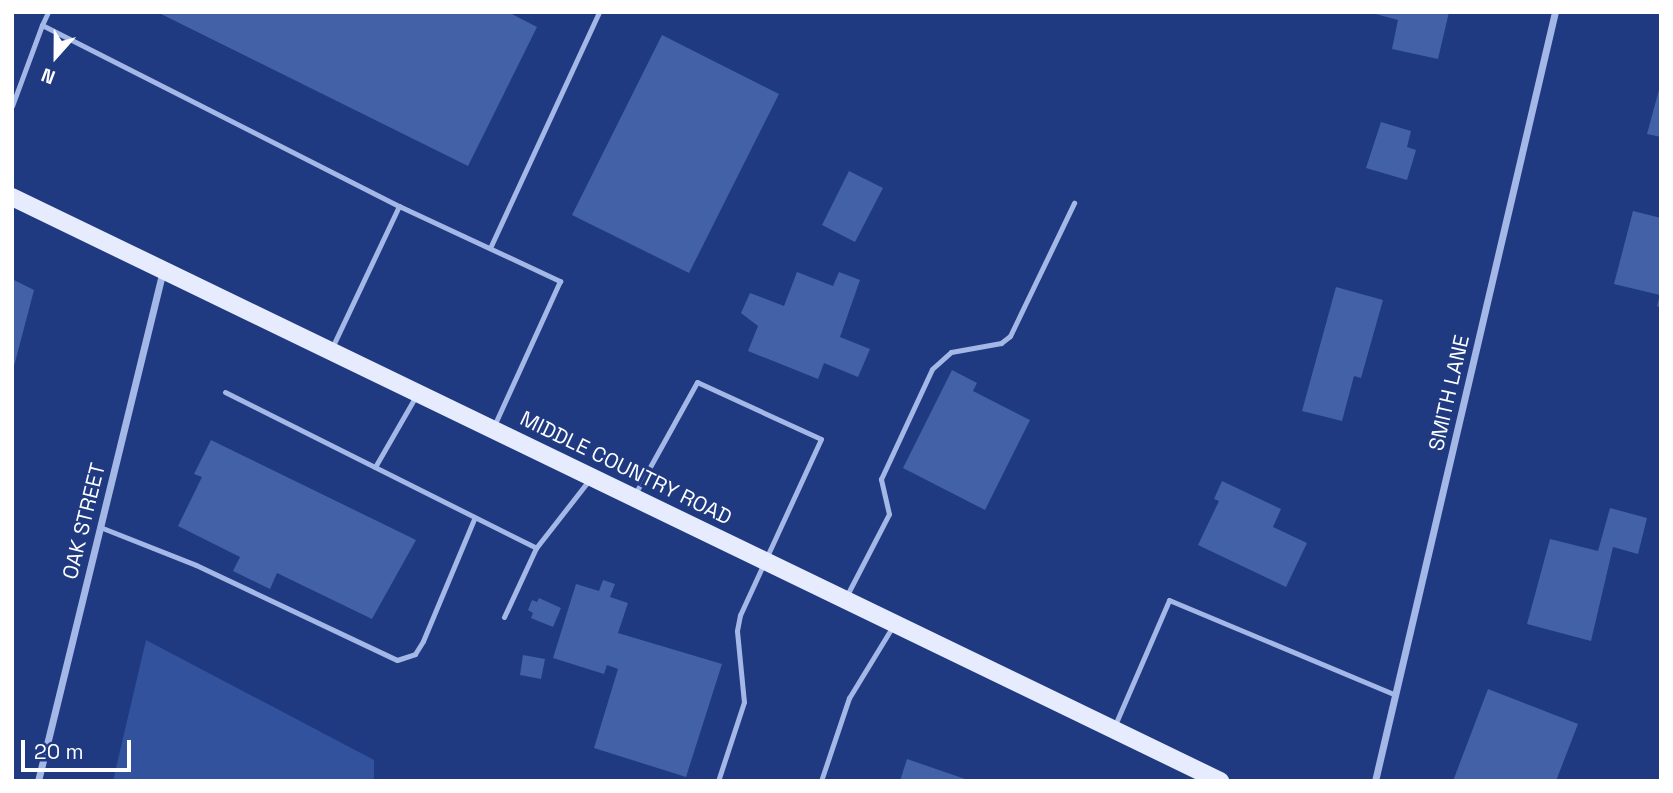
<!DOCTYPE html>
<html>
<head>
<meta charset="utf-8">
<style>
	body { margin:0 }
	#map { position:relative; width:1673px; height:793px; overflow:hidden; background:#1f3a80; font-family:"Space Grotesk",sans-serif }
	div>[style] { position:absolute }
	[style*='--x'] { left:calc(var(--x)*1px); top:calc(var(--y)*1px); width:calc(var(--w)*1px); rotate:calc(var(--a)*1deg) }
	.green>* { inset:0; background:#32529e }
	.building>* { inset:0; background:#4361a7 }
	.service>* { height:5px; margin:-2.5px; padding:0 2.5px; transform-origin:2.5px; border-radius:2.5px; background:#a4b8e8 }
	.minor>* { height:7px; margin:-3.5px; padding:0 3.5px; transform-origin:3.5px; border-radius:3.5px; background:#a4b8e8 }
	.primary>* { height:18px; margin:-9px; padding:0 9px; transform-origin:9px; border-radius:9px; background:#e6ecfe }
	span { translate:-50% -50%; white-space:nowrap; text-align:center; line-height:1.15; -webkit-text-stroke:7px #1f3a80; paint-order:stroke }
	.street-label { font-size:21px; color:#fff }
	.frame { position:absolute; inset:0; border:14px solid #fff; pointer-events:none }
	.north { position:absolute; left:21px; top:21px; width:70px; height:70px; -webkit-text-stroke:5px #1f3a80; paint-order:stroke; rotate:201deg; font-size:19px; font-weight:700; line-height:28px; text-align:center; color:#fff }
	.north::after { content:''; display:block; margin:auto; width:24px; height:32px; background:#fff; clip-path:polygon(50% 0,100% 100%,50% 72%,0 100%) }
	.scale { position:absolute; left:21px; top:740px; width:110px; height:32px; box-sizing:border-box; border:4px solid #fff; border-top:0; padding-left:9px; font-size:21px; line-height:24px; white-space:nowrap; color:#fff; -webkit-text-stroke:5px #1f3a80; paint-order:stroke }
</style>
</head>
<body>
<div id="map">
	<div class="green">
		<i style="clip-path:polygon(146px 640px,374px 760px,374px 781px,113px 781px)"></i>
	</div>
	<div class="building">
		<i style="clip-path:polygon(157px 12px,508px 12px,537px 27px,468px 166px)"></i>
		<i style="clip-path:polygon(1368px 12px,1449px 12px,1438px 59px,1392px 49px,1398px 20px)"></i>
		<i style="clip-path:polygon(662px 35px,779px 94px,689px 273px,572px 215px)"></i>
		<i style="clip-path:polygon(1660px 86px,1661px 86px,1661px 137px,1647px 134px)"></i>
		<i style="clip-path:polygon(1381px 122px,1411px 131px,1407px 147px,1416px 150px,1407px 180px,1366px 168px)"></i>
		<i style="clip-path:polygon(849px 171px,883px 188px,855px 242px,822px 225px)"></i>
		<i style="clip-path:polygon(1633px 211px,1661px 218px,1661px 308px,1657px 306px,1660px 295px,1614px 284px)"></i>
		<i style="clip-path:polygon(797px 272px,833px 286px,839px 272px,860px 280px,840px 337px,870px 349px,858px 377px,824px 363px,818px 379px,748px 351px,758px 326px,741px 313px,750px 293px,784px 306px)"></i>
		<i style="clip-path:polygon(12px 279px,34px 290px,13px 370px,12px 370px)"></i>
		<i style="clip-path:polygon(1336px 287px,1383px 300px,1361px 378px,1354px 376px,1342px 421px,1302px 411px)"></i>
		<i style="clip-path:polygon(952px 370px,977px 383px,973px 391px,1030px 420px,985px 510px,903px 468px)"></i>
		<i style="clip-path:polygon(211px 440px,416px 540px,372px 619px,277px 573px,270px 589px,233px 571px,240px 557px,178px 526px,202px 477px,194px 474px)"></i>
		<i style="clip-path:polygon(1222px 481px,1281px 509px,1273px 527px,1307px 543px,1286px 587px,1198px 545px,1219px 501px,1214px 499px)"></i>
		<i style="clip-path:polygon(1610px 508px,1647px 518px,1638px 554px,1613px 547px,1591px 641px,1527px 624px,1550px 539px,1598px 551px)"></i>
		<i style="clip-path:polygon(603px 580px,615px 584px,610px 597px,628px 603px,618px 633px,722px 664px,686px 777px,594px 748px,618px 669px,607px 665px,604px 674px,553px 658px,576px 584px,599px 591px)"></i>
		<i style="clip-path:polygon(539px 598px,561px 608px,553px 627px,531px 618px,533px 613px,528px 610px,532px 600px,537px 602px)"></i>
		<i style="clip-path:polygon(523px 655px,545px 659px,541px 679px,520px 675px)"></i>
		<i style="clip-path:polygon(1488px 689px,1578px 724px,1556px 781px,1453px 781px)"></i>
		<i style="clip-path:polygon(907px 759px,968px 780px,968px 781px,900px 781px)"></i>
	</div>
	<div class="service">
		<i style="--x:42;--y:25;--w:14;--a:-65"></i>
		<i style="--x:12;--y:106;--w:86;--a:-69.7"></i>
		<i style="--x:42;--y:25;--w:400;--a:26.9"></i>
		<i style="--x:399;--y:206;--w:157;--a:115.3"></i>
		<i style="--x:399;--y:206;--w:178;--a:25"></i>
		<i style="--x:560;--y:281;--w:159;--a:114.5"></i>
		<i style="--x:490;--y:248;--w:260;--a:-65.2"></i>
		<i style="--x:225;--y:392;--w:348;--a:26.6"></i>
		<i style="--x:375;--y:467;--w:84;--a:-60.1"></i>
		<i style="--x:635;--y:494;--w:128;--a:-61"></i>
		<i style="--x:697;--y:382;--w:136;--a:24.7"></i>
		<i style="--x:821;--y:439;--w:194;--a:114.7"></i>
		<i style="--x:740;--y:615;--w:16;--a:101"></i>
		<i style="--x:737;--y:631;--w:71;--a:84.4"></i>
		<i style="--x:744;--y:702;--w:83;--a:108.2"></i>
		<i style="--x:100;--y:527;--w:103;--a:21.6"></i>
		<i style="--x:196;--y:565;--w:222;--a:25.3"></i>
		<i style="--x:397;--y:660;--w:19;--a:-18"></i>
		<i style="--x:415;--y:654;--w:15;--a:-58"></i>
		<i style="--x:423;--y:641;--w:132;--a:-67.3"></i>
		<i style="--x:846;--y:597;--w:93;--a:-62.6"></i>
		<i style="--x:889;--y:514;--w:36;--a:-103"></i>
		<i style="--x:881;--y:479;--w:121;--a:-65.1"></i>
		<i style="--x:932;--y:369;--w:25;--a:-42"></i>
		<i style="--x:951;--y:352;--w:51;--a:-10.2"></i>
		<i style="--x:1001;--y:343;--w:11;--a:-38"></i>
		<i style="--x:1010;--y:336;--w:148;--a:-64.3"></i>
		<i style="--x:504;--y:617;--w:76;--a:-65.1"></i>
		<i style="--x:536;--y:548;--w:88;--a:-52"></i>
		<i style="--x:1115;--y:725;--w:136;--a:-66.6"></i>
		<i style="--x:1169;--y:600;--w:246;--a:22.7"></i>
		<i style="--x:821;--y:781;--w:88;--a:-71.4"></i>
		<i style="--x:849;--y:698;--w:84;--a:-58.6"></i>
	</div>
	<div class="minor">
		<i style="--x:38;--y:781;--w:526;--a:-76.25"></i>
		<i style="--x:1375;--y:781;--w:790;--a:-76.83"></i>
	</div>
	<div class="primary">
		<i style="--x:12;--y:197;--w:1342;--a:25.8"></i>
	</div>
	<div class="street-label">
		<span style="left:1449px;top:393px;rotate:-77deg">SMITH LANE</span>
		<span style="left:626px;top:468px;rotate:26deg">MIDDLE COUNTRY ROAD</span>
		<span style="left:84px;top:521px;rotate:-76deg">OAK STREET</span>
	</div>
	<div class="frame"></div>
	<div class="north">N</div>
	<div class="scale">20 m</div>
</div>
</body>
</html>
